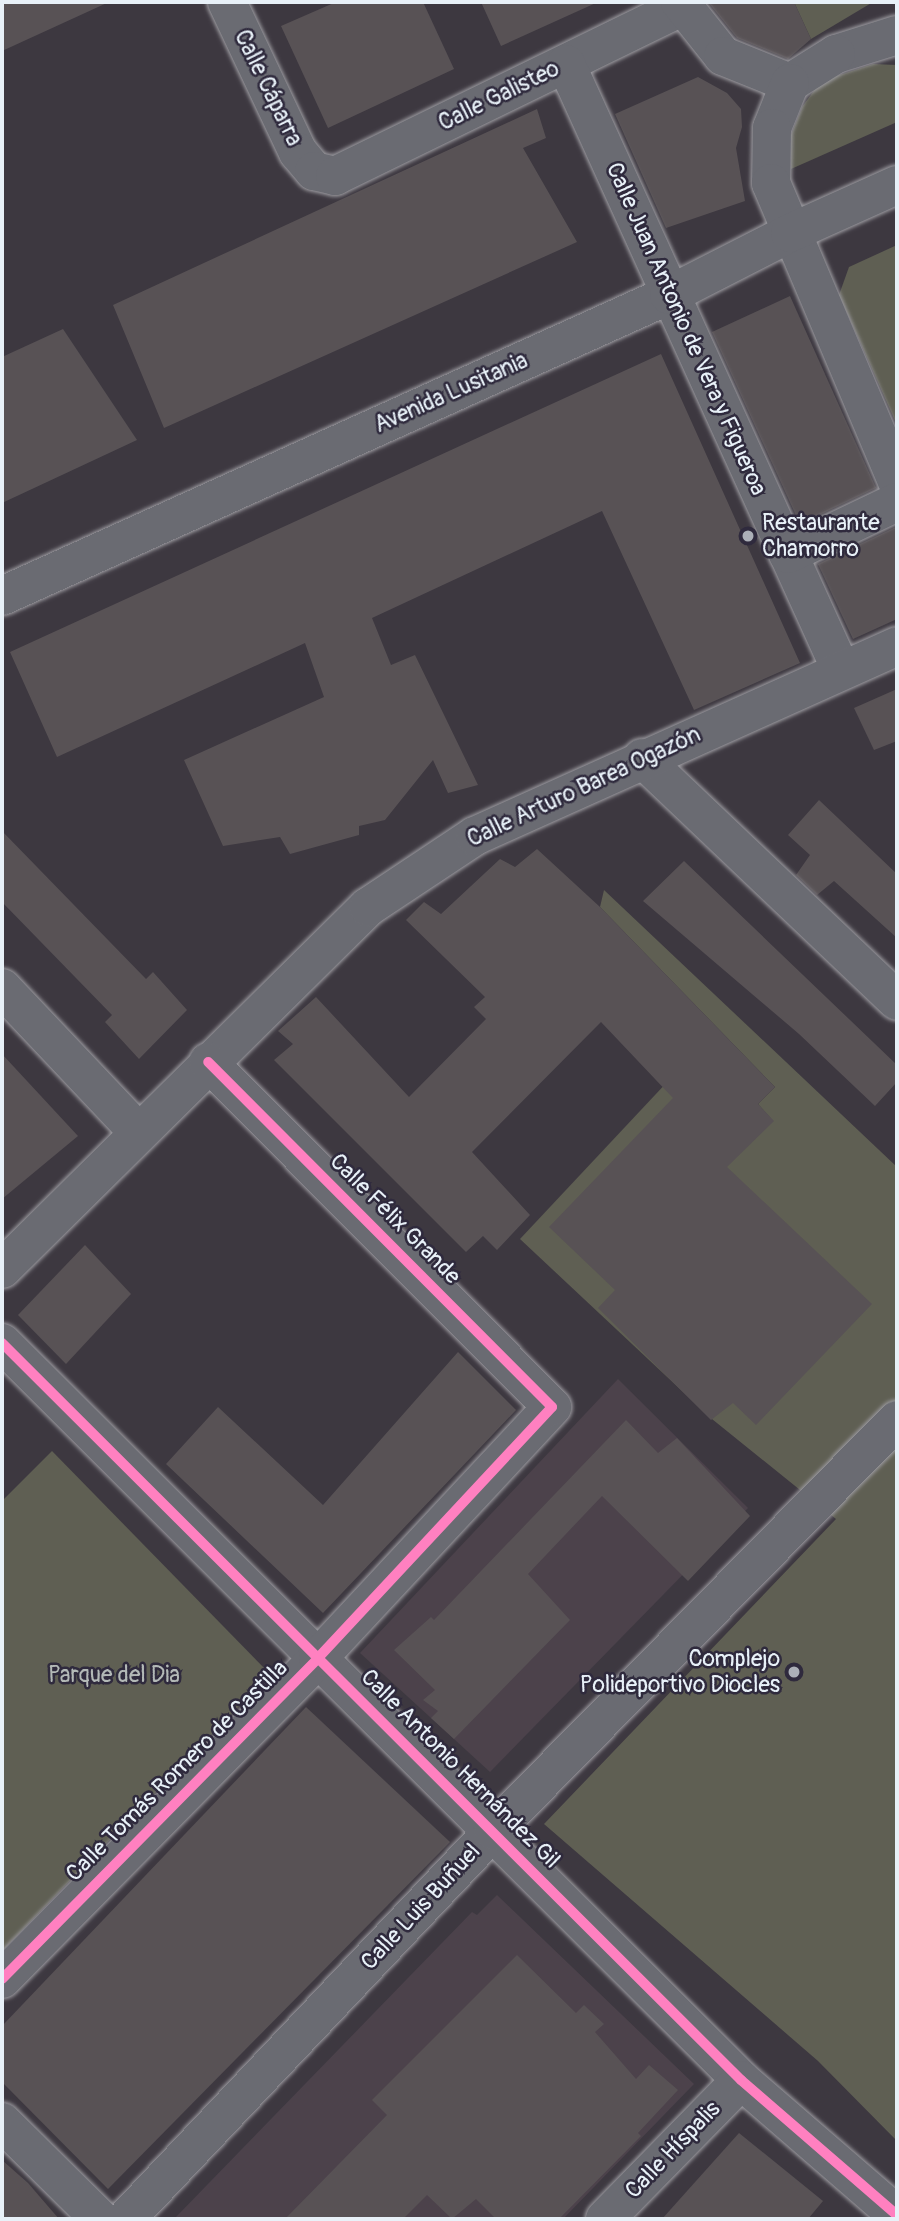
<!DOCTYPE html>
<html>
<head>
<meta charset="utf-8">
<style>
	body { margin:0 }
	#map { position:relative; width:899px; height:2221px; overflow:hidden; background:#3d3840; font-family:Pangolin,sans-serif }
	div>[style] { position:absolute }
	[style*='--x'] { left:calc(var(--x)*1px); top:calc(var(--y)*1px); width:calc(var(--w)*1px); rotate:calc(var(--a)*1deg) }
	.built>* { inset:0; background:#4c424b }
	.green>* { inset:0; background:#5f5f53 }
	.building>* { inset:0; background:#585255 }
	.roads { filter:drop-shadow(0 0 2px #9e9da2) drop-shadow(0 0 2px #9e9da2) }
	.minor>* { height:38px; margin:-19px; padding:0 19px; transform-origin:19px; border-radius:19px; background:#6a6b72 }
	.cycleway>* { height:10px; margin:-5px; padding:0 5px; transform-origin:5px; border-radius:5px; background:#ff80c0 }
	.dots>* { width:19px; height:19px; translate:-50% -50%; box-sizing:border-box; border:4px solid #2f2a3d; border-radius:50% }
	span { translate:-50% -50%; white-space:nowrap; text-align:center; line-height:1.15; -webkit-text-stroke:5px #2f2a3d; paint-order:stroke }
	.street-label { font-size:23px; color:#e8f1f8 }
	.poi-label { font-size:23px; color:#e8f1f8 }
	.left { translate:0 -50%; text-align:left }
	.right { translate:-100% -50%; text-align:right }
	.park-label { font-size:23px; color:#b3b9b7 }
	.frame { position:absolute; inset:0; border:4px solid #e8f1f8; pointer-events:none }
</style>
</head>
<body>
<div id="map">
	<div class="built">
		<i style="clip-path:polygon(618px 1379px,748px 1508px,490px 1772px,360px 1653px)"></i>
		<i style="clip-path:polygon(497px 1895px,694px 2084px,563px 2219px,174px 2219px,472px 1912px,477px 1915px)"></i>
	</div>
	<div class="green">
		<i style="clip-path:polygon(794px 2px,873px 2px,811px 39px)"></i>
		<i style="clip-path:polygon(873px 64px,897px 65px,897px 122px,791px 169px,791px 135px,802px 107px,821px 81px)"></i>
		<i style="clip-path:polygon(897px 245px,897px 425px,839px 295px,849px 267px)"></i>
		<i style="clip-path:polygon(604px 890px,897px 1167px,897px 2141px,818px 2061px,544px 1824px,836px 1519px,712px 1419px,520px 1239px,670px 1079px,773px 1121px,758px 1104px,775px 1087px,600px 907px)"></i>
		<i style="clip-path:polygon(52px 1451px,270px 1674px,2px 1951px,2px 1501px)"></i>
	</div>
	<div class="building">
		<i style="clip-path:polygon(2px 2px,109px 2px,2px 51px)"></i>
		<i style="clip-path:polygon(336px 2px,423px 2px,454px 69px,328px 128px,281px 26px)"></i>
		<i style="clip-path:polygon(481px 2px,598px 2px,501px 46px)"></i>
		<i style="clip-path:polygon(708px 2px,794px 2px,811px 39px,788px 59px,737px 38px)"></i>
		<i style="clip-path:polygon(698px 77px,727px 93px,741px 109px,742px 127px,736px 148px,745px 201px,666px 228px,615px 114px)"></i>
		<i style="clip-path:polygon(537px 109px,546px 138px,523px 148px,577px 242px,164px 428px,113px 305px)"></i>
		<i style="clip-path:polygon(790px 296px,876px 488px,800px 524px,712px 332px)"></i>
		<i style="clip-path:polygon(63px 329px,137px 440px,2px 503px,2px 357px)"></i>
		<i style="clip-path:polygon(661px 354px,800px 663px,694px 710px,602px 511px,372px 618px,391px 665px,415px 655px,478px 785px,448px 793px,433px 760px,385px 820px,359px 826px,359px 835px,290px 854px,280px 837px,223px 846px,184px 760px,324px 697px,305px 643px,57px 757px,10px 652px)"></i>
		<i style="clip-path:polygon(896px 527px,897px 619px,853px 639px,818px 564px)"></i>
		<i style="clip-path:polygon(897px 689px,897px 741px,874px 750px,854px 708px)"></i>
		<i style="clip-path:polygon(819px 800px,897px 874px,897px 938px,834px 881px,817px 895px,796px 875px,810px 855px,788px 835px)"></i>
		<i style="clip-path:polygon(2px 831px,146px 979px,153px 972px,187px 1010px,139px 1059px,105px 1022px,112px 1015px,2px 902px)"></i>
		<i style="clip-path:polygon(537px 849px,600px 907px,775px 1087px,758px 1104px,774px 1121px,727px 1167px,872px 1304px,756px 1425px,733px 1403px,711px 1420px,598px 1308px,615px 1290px,549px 1227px,673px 1098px,601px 1022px,472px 1152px,530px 1215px,497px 1250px,483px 1236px,466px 1252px,274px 1060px,293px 1044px,278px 1031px,316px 997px,409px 1097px,486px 1019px,474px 1007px,485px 997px,406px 920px,424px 902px,441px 914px,500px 859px,515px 867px)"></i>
		<i style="clip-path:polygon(684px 861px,897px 1065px,897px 1082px,875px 1106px,799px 1034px,643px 901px)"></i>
		<i style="clip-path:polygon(2px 1054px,78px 1136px,2px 1199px)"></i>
		<i style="clip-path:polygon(85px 1245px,131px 1294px,66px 1364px,18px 1315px)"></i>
		<i style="clip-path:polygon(458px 1352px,516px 1410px,323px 1613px,166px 1464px,218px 1407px,323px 1505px)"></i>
		<i style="clip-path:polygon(626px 1420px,658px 1453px,677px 1438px,750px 1516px,688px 1581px,602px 1496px,528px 1574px,570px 1620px,454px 1739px,431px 1718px,438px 1711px,423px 1700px,435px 1690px,394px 1650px,431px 1617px,434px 1620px)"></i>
		<i style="clip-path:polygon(306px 1707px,450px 1842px,108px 2189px,2px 2082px,2px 2026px)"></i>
		<i style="clip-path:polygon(517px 1955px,576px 2013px,584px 2005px,604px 2024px,595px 2032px,636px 2079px,649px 2065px,678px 2090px,638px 2133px,641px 2136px,559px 2219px,496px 2219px,476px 2199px,452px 2219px,427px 2195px,403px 2219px,285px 2219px,387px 2115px,372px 2100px)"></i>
		<i style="clip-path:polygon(739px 2133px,823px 2201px,808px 2219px,662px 2219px)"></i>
		<i style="clip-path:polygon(2px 2160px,28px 2183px,59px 2219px,2px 2219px)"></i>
	</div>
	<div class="roads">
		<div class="minor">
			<i style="--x:227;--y:2;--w:166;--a:64.7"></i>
			<i style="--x:298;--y:152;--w:25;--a:50"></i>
			<i style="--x:314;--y:171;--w:22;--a:13"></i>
			<i style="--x:335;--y:176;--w:386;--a:-26"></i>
			<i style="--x:680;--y:2;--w:69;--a:51.5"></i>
			<i style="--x:723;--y:56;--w:72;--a:21.9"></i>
			<i style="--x:897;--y:35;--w:64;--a:162.7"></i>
			<i style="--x:836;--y:54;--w:54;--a:147.8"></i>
			<i style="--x:790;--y:83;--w:48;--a:111.8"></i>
			<i style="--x:772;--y:128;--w:55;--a:91"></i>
			<i style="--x:771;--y:183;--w:324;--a:67.1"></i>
			<i style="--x:566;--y:64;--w:665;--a:65.59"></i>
			<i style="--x:788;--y:554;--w:121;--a:-25.5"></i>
			<i style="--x:2;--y:596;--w:732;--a:-24.29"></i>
			<i style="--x:669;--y:295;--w:136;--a:-27.1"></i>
			<i style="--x:790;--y:233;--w:117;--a:-24.2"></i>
			<i style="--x:642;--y:758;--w:352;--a:43.6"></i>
			<i style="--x:2;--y:988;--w:197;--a:46.6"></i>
			<i style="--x:2;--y:1269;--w:515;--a:-44.69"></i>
			<i style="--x:368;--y:907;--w:128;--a:-33.6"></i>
			<i style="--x:475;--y:836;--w:463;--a:-24.2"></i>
			<i style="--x:2;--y:1343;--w:1044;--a:44.92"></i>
			<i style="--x:741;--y:2080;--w:206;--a:40.9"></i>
			<i style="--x:2;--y:1979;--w:450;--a:-45.4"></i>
			<i style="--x:318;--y:1658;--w:343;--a:-47"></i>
			<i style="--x:552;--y:1407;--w:487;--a:-134.9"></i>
			<i style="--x:2;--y:2122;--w:138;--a:44.7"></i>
			<i style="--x:126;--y:2219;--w:534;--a:-46.59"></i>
			<i style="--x:493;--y:1831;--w:576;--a:-45.49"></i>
			<i style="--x:605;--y:2219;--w:194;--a:-45.6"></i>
		</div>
	</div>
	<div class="cycleway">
		<i style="--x:2;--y:1343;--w:1044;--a:44.92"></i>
		<i style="--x:741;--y:2080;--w:206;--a:40.9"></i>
		<i style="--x:2;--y:1979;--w:450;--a:-45.4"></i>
		<i style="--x:318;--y:1658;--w:343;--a:-47"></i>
		<i style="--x:552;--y:1407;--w:487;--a:-134.9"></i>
	</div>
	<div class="dots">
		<i style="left:748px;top:536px;background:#acb0b8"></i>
		<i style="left:794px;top:1672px;background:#acb0b8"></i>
	</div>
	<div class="street-label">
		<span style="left:268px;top:88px;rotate:64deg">Calle Cáparra</span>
		<span style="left:499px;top:96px;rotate:-26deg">Calle Galisteo</span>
		<span style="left:686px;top:329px;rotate:66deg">Calle Juan Antonio de Vera y Figueroa</span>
		<span style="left:451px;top:393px;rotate:-24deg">Avenida Lusitania</span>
		<span style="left:584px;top:787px;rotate:-25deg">Calle Arturo Barea Ogazón</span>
		<span style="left:395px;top:1219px;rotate:45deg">Calle Félix Grande</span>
		<span style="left:460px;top:1769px;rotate:45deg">Calle Antonio Hernández Gil</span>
		<span style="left:177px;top:1771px;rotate:-45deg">Calle Tomás Romero de Castilla</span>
		<span style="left:421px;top:1907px;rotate:-47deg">Calle Luis Buñuel</span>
		<span style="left:673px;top:2150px;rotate:-46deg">Calle Híspalis</span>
	</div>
	<div class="poi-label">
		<span class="left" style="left:762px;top:536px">Restaurante<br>Chamorro</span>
		<span class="right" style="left:780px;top:1672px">Complejo<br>Polideportivo Diocles</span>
	</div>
	<div class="park-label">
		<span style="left:114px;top:1675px">Parque del Dia</span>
	</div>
	<div class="frame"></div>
</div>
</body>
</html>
